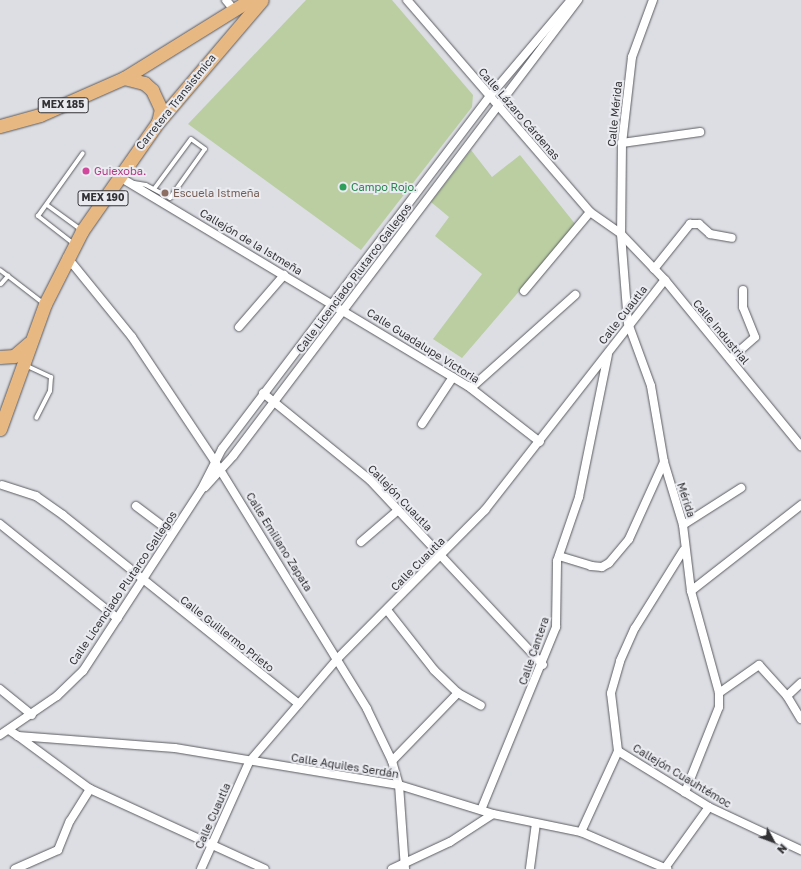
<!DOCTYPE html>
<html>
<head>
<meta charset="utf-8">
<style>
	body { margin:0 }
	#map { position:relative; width:801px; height:869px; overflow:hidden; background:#dddee4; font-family:"Golos Text",sans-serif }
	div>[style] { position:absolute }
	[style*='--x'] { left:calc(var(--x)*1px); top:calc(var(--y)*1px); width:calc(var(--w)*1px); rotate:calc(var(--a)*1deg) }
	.green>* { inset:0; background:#bacea2 }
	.roads { filter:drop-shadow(0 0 1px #5b5c61) drop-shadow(0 0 1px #5b5c61) }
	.service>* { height:4px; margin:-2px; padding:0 2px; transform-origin:2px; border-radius:2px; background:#fff }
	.minor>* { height:8px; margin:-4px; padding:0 4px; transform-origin:4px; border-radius:4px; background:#fff }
	.primary>* { height:13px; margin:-6.5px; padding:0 6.5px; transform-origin:6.5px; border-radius:6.5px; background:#e8b883 }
	.dots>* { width:11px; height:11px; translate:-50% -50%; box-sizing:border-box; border:2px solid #eaebf1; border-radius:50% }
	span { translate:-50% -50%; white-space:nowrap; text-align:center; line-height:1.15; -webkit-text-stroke:4px #eaebf1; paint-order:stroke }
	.shield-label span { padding:1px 3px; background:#eaebf1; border:1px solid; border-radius:3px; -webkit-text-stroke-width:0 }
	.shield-label { font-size:10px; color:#333336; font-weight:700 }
	.street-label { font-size:11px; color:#333336 }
	.hotel-label { font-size:11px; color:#b23c85 }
	.left { translate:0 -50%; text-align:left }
	.leisure-label { font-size:11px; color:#27864d }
	.education-label { font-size:11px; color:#785e54 }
	.north { position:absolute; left:753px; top:821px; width:40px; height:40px; -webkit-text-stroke:3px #eaebf1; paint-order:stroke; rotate:131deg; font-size:11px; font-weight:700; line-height:16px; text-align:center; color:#333336 }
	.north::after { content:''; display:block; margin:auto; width:14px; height:18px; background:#333336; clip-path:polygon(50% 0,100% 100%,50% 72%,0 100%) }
</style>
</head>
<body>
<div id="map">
	<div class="green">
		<i style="clip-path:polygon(306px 0,392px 0,473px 95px,472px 107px,361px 250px,188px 124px)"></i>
		<i style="clip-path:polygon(471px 150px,492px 177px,520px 155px,576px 225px,462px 358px,433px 339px,482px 274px,435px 236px,449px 217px,431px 202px)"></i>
	</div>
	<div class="roads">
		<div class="service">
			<i style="--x:134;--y:183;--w:12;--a:9"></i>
			<i style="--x:146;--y:185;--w:27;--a:28"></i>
			<i style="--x:170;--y:198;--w:60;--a:-54.5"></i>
			<i style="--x:205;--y:149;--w:17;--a:-144"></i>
			<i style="--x:191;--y:139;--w:62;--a:126.5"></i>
			<i style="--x:47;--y:205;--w:41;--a:36"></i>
			<i style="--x:74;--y:244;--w:46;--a:-142.1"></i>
			<i style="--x:38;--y:216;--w:77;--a:-54.5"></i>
			<i style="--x:0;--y:270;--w:10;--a:37"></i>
			<i style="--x:1;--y:284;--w:11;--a:-49"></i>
			<i style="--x:8;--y:276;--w:44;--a:37.6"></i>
			<i style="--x:25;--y:365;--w:29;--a:25"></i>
			<i style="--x:51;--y:377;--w:14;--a:94"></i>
			<i style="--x:50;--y:391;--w:30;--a:117"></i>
		</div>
		<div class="minor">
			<i style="--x:226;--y:0;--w:13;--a:51"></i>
			<i style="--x:407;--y:0;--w:280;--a:49.2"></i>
			<i style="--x:590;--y:212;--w:38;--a:35"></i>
			<i style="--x:621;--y:234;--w:64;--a:46.3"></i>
			<i style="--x:665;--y:280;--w:215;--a:50.7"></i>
			<i style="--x:653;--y:0;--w:61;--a:110.2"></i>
			<i style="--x:632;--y:57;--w:87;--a:96.6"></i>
			<i style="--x:622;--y:143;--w:91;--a:90.6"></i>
			<i style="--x:621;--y:234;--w:89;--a:85.5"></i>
			<i style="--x:628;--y:323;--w:67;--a:69.9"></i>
			<i style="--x:651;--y:386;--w:77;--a:80.3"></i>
			<i style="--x:664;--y:462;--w:66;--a:73.2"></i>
			<i style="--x:683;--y:525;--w:66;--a:83.1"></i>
			<i style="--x:691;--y:591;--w:106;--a:74.6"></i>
			<i style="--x:719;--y:693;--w:14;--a:90"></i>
			<i style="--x:719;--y:707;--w:92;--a:111.8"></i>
			<i style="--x:622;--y:143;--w:79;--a:-8"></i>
			<i style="--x:118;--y:176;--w:408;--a:31"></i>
			<i style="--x:468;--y:386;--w:91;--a:37.9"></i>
			<i style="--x:67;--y:257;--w:103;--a:50.9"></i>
			<i style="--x:132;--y:337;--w:148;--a:56.3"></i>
			<i style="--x:214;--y:460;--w:292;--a:58.4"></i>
			<i style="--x:367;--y:709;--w:58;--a:64.3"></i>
			<i style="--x:392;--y:761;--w:25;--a:74"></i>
			<i style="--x:399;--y:785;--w:84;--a:85.9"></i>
			<i style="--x:654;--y:269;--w:58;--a:-51.3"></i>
			<i style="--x:690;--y:224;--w:9;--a:0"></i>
			<i style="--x:699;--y:224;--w:15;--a:42"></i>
			<i style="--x:710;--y:234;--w:22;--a:10"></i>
			<i style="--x:524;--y:291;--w:103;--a:-50.1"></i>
			<i style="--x:239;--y:327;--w:69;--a:-49.1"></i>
			<i style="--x:730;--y:359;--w:33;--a:-41"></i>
			<i style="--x:755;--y:337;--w:32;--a:-112"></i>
			<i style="--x:743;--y:307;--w:17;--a:-90"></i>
			<i style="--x:471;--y:388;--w:140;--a:-41.8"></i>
			<i style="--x:263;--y:393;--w:138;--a:39.1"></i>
			<i style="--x:370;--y:480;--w:253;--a:46.9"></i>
			<i style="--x:422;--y:424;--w:56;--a:-56.6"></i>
			<i style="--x:2;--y:485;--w:36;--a:18"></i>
			<i style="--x:36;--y:496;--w:33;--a:35"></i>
			<i style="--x:63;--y:515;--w:302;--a:38.7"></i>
			<i style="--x:205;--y:487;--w:42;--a:-47.9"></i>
			<i style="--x:233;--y:456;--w:572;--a:-52.89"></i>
			<i style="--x:136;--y:506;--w:45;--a:36.9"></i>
			<i style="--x:0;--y:524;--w:151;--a:38.8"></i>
			<i style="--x:683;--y:525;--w:69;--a:-32.5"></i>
			<i style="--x:361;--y:542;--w:48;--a:-40.7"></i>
			<i style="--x:559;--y:556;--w:34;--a:17"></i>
			<i style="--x:591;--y:566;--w:11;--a:5"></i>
			<i style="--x:602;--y:567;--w:8;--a:-30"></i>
			<i style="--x:609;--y:563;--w:31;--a:-50"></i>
			<i style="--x:629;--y:539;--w:85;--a:-65.6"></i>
			<i style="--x:691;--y:591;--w:140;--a:-38"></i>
			<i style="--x:387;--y:610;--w:76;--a:51.9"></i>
			<i style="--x:434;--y:670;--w:33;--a:44"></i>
			<i style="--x:458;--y:693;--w:26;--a:29"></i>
			<i style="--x:0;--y:689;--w:41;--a:39.1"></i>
			<i style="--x:719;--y:693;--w:49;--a:-35"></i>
			<i style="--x:759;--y:665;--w:42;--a:47.9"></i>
			<i style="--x:787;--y:696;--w:27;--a:59"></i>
			<i style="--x:787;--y:696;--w:19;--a:-43"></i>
			<i style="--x:9;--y:730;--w:11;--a:34"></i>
			<i style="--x:18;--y:736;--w:157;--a:4.4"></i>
			<i style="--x:175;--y:748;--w:227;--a:9.4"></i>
			<i style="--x:399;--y:785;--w:98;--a:17.1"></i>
			<i style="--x:493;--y:814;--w:90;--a:11.6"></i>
			<i style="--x:581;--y:832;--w:94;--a:23.3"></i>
			<i style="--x:0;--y:735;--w:69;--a:-34.4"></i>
			<i style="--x:57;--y:696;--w:36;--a:-44"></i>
			<i style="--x:83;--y:671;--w:216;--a:-56.9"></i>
			<i style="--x:201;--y:490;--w:46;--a:-62.9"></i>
			<i style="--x:222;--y:449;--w:442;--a:-52.8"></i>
			<i style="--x:489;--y:97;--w:127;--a:-49.8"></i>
			<i style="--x:18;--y:736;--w:89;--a:36.4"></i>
			<i style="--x:90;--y:789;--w:192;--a:24.6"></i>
			<i style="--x:618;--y:751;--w:107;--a:31.6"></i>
			<i style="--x:709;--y:807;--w:102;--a:25.1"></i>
			<i style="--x:392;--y:761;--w:95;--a:-45.9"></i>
			<i style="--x:481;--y:810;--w:198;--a:-67.7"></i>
			<i style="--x:556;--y:627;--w:66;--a:-89.1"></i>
			<i style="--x:557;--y:561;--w:68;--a:-71"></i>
			<i style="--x:579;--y:497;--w:145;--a:-78.5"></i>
			<i style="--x:581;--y:832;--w:89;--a:-65.4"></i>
			<i style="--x:618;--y:751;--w:58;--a:-96.9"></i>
			<i style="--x:611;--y:693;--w:33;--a:-74"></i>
			<i style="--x:620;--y:661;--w:36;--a:-66"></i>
			<i style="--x:635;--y:628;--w:91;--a:-58.1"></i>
			<i style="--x:530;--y:868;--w:45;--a:-82.4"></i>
			<i style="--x:665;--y:868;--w:75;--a:-54.2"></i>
			<i style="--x:15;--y:869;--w:47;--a:-23.8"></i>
			<i style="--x:58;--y:850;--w:31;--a:-68"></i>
			<i style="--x:70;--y:821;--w:38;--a:-58"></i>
			<i style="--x:201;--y:869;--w:117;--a:-65.8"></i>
			<i style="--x:249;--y:762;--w:137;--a:-49.4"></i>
			<i style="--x:338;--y:658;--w:209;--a:-45.2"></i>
			<i style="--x:485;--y:510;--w:292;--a:-52"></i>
			<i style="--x:392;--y:869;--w:64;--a:-25"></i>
			<i style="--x:450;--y:842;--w:51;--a:-33.1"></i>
		</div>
		<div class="primary">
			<i style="--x:124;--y:78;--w:21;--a:14"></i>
			<i style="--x:144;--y:83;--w:11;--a:41"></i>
			<i style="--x:152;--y:90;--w:21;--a:65"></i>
			<i style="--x:161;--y:109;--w:13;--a:103"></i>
			<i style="--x:0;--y:126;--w:41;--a:-15.4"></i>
			<i style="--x:40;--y:115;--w:92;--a:-23.8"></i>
			<i style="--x:124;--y:78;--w:148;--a:-31.8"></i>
			<i style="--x:0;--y:357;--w:14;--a:-4"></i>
			<i style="--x:14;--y:356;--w:20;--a:-41"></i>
			<i style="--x:0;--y:429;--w:133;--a:-70.2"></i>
			<i style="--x:45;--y:304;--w:82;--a:-63.1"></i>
			<i style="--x:82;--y:231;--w:133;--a:-55.1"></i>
			<i style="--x:158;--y:122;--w:160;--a:-49.6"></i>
		</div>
	</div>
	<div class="dots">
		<i style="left:86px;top:171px;background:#d1479c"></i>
		<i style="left:343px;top:187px;background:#2e9e5b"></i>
		<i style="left:165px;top:193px;background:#8d6e63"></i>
	</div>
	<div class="shield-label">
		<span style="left:63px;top:105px">MEX 185</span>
		<span style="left:103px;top:198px">MEX 190</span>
	</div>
	<div class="street-label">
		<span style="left:176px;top:102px;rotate:-51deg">Carretera Transistmica</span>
		<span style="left:519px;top:114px;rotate:49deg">Calle Lázaro Cárdenas</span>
		<span style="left:615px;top:114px;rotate:-84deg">Calle Mérida</span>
		<span style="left:251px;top:242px;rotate:31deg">Callejón de la Istmeña</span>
		<span style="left:354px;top:278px;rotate:-53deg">Calle Licenciado Plutarco Gallegos</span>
		<span style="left:623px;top:315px;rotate:-52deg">Calle Cuautla</span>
		<span style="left:721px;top:332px;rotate:50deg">Calle Industrial</span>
		<span style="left:423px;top:346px;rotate:32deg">Calle Guadalupe Victoria</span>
		<span style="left:400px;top:498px;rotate:46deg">Callejón Cuautla</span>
		<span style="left:686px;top:500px;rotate:72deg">Mérida</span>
		<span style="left:279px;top:542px;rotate:58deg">Calle Emiliano Zapata</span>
		<span style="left:418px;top:564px;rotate:-45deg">Calle Cuautla</span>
		<span style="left:123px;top:588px;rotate:-56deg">Calle Licenciado Plutarco Gallegos</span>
		<span style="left:227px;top:634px;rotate:38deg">Calle Guillermo Prieto</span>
		<span style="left:534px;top:651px;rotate:-71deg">Calle Cantera</span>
		<span style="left:345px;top:766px;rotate:9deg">Calle Aquiles Serdán</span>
		<span style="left:682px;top:776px;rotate:31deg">Callejón Cuauhtémoc</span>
		<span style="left:213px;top:816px;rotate:-66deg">Calle Cuautla</span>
	</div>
	<div class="hotel-label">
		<span class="left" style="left:94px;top:171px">Guiexoba.</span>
	</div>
	<div class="leisure-label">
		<span class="left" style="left:351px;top:187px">Campo Rojo.</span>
	</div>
	<div class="education-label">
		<span class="left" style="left:173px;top:193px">Escuela Istmeña</span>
	</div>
	<div class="north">N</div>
</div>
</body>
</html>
